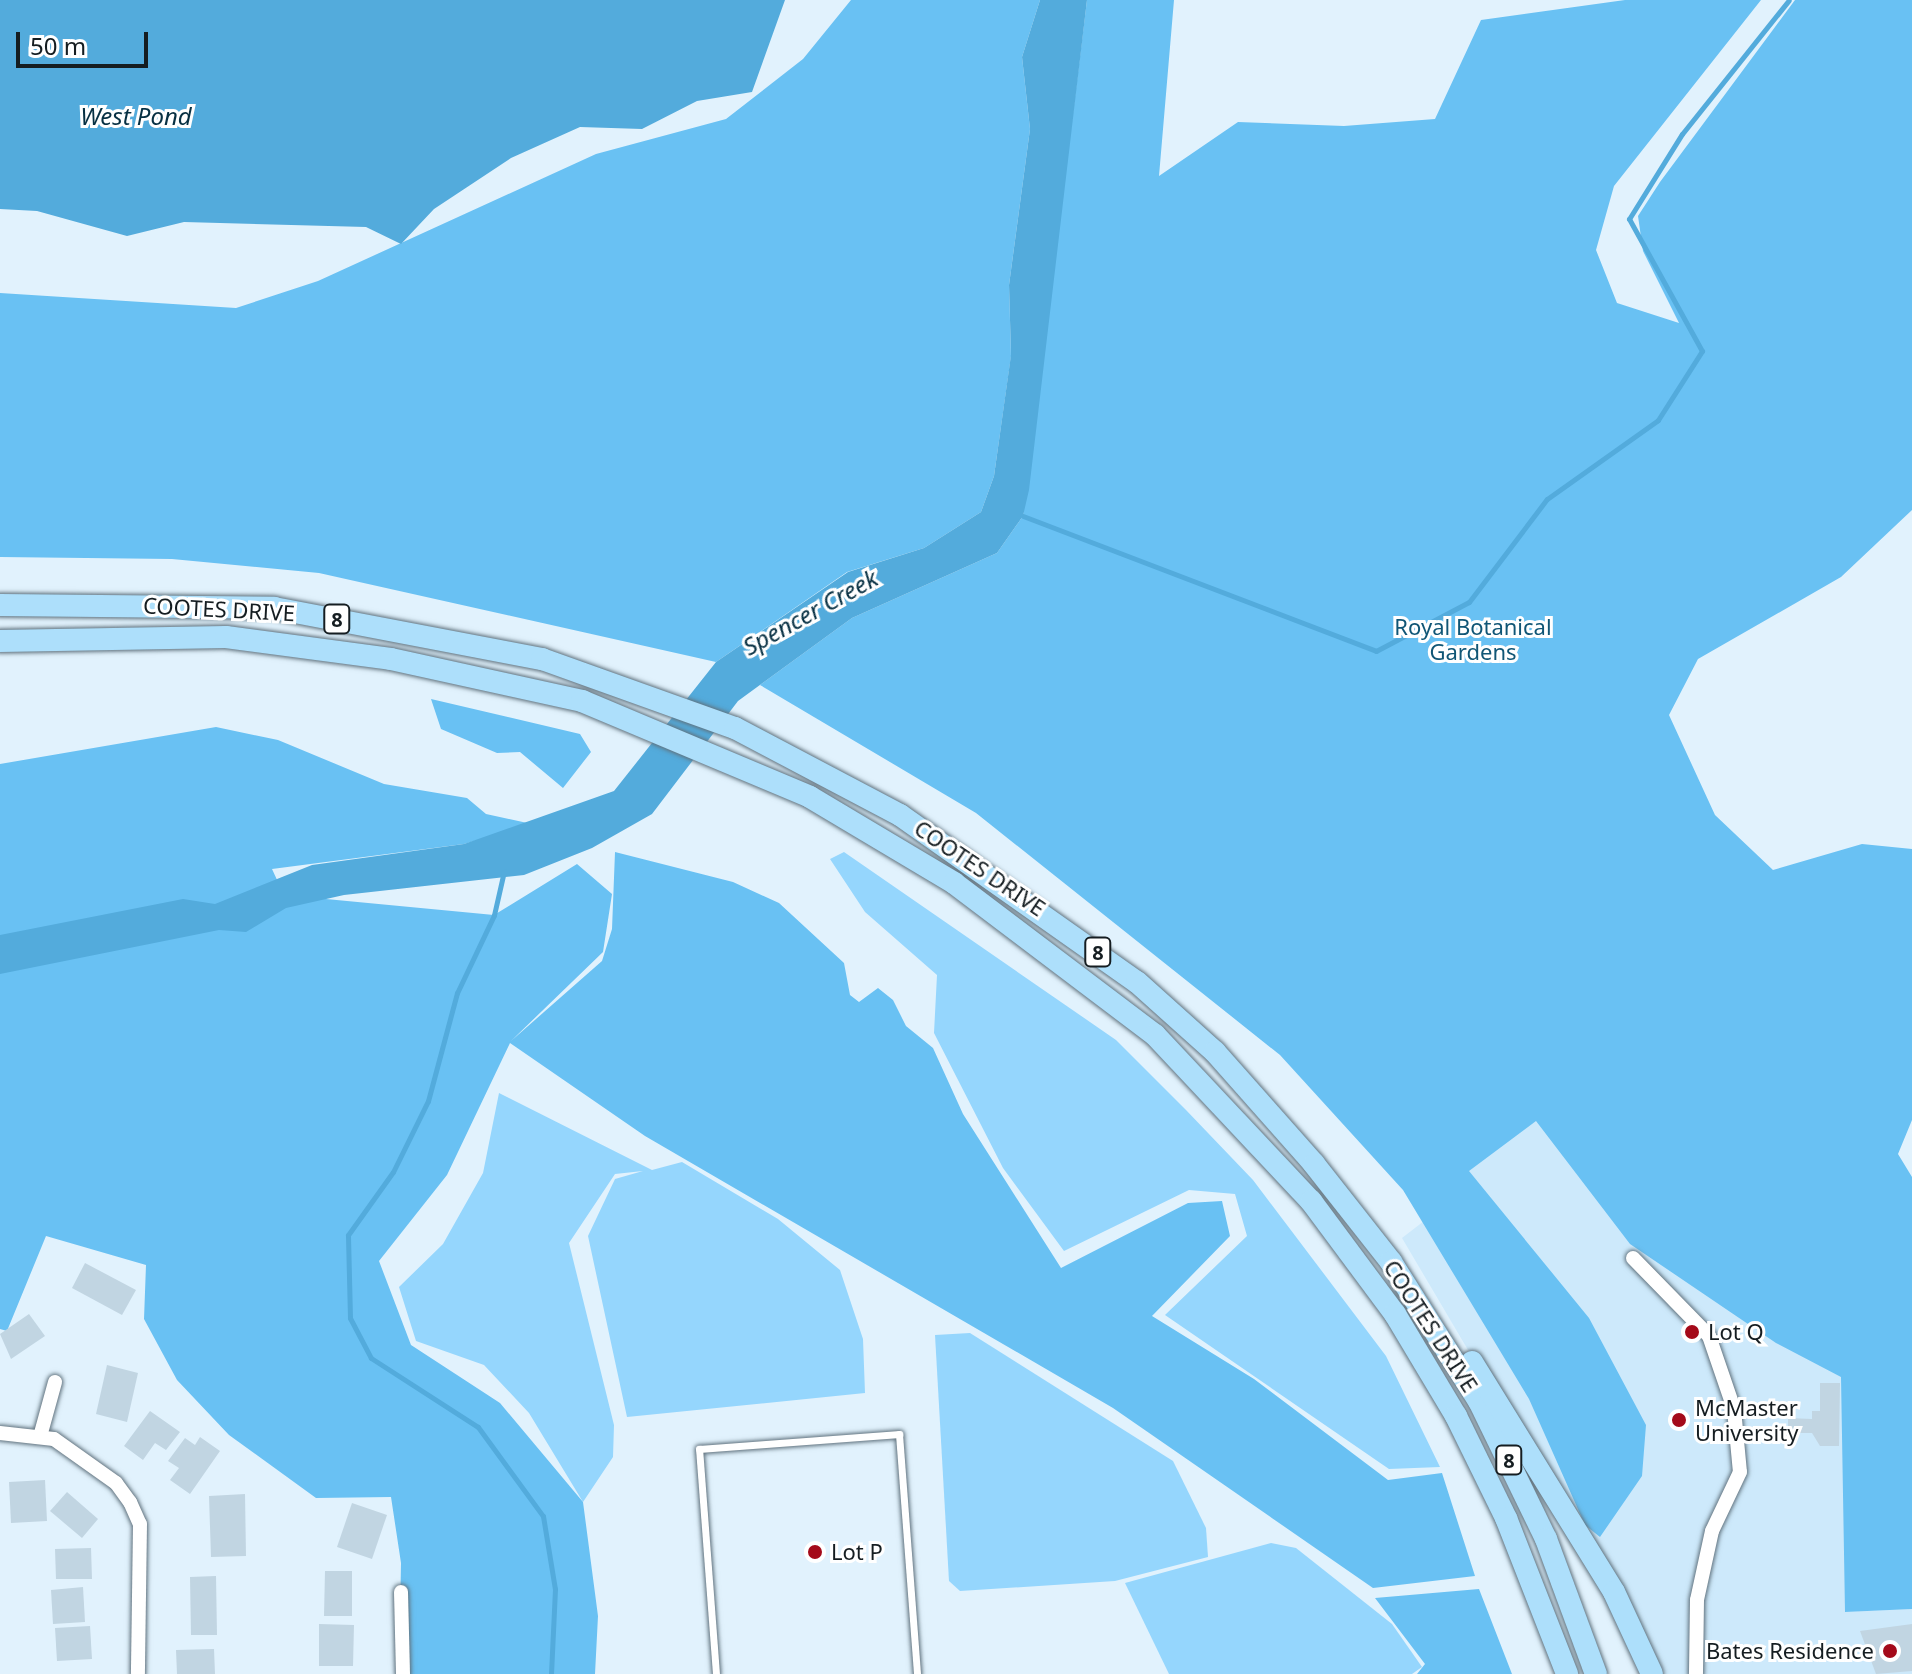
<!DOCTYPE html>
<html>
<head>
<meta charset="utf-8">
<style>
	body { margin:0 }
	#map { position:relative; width:1912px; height:1674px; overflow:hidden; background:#e1f2fd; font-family:"Noto Sans",sans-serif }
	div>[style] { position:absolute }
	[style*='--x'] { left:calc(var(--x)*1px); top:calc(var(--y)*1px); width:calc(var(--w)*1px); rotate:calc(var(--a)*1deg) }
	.built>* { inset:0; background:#cde9fb }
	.green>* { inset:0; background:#95d6fd }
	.forest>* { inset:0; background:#69c1f3 }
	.water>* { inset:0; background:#53abdc }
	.stream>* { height:5px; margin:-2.5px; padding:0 2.5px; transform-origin:2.5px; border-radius:2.5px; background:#53abdc }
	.building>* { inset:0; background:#c1d5e2 }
	.roads { filter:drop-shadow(0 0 2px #61737f) drop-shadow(0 0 2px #61737f) }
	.service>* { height:7px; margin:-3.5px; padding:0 3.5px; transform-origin:3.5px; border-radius:3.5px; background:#fff }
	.minor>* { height:14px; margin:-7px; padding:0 7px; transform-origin:7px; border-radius:7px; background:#fff }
	.primary>* { height:22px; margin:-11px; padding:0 11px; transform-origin:11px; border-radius:11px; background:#addffb }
	.dots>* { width:22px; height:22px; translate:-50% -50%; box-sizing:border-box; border:4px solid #fff; border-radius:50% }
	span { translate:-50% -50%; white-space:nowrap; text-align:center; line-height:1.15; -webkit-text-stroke:6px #fff; paint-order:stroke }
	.shield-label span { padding:2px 6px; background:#fff; border:2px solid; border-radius:6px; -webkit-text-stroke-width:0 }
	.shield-label { font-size:20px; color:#151d21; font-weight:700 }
	.street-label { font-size:22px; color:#151d21 }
	.park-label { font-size:22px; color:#105676 }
	.poi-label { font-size:22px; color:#151d21 }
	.left { translate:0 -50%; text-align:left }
	.right { translate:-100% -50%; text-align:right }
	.water-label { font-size:24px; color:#073043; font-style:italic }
	.scale { position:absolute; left:16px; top:32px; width:132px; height:36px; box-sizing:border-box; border:4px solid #151d21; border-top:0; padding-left:10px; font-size:24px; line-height:28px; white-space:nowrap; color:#151d21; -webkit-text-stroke:6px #fff; paint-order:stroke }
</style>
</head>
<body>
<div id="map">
	<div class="built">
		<i style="clip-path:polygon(1571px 1091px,1842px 1360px,1846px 1612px,1912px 1609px,1912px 1674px,1659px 1674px,1402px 1238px,1437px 1211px,1466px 1169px)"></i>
	</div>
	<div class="green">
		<i style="clip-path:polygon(844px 852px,1116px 1040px,1186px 1110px,1253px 1180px,1386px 1356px,1440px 1467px,1389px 1469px,1165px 1315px,1247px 1236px,1235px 1194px,1189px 1190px,1064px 1251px,1003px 1168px,934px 1033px,937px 975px,865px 912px,830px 859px)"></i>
		<i style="clip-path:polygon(499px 1093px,652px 1170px,682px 1162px,778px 1219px,840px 1270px,863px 1339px,865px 1393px,627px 1417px,588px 1236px,615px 1179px,643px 1171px,615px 1174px,569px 1243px,614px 1425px,613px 1457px,583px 1502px,529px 1413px,484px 1365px,416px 1341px,399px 1287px,443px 1244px,483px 1173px)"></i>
		<i style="clip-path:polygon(970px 1333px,1173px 1461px,1206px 1528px,1208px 1557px,1115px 1581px,960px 1591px,949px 1581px,935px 1335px)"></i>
		<i style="clip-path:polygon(1271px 1543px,1296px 1548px,1392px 1624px,1422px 1667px,1412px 1674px,1169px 1674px,1125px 1583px)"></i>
	</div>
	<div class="forest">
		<i style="clip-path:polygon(851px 0,1040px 0,1022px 57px,1030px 129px,1009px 285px,1011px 356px,994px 476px,981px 512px,924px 548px,847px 572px,716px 662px,319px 573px,172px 559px,0 557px,0 293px,236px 308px,318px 281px,596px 154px,726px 119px,803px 59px)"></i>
		<i style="clip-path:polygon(1087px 0,1174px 0,1159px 176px,1238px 122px,1344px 126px,1435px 119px,1481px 20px,1625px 0,1761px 0,1614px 186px,1596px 250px,1617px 303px,1679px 323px,1643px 251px,1638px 216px,1660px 182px,1795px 0,1912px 0,1912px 510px,1841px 577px,1698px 659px,1669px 715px,1715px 815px,1773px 870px,1862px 844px,1912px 849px,1912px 1120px,1898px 1154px,1912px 1177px,1912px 1609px,1845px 1612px,1841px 1377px,1776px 1343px,1630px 1244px,1536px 1121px,1469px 1171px,1589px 1318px,1646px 1425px,1642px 1476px,1600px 1537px,1585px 1525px,1529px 1399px,1403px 1190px,1280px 1055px,976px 813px,760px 685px,852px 618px,997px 553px,1023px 516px)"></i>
		<i style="clip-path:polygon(431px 699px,580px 734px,591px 752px,563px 788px,520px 752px,497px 753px,441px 729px)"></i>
		<i style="clip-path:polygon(216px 727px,278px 740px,384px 784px,467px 798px,486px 814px,532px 824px,464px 844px,272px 869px,284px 895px,494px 915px,577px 864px,612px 894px,603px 952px,511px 1041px,602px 961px,612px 929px,615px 852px,733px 882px,779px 903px,844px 963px,850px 995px,859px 1002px,878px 988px,893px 1000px,906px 1026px,933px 1048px,963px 1114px,1061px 1268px,1188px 1203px,1222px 1201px,1230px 1236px,1152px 1316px,1254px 1379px,1388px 1480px,1442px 1473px,1475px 1576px,1373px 1588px,1113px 1408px,645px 1136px,510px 1043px,447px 1175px,379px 1261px,411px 1345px,500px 1403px,583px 1502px,598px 1616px,595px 1674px,399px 1674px,401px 1563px,391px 1497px,316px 1498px,229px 1435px,177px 1380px,144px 1319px,146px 1265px,46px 1236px,7px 1331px,0 1329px,0 764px)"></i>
		<i style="clip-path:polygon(1479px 1589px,1512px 1674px,1417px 1674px,1425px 1664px,1375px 1598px)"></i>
	</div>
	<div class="water">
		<i style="clip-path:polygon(0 0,785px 0,752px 92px,697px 101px,642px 129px,580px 127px,511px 158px,434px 209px,401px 244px,366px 227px,184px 222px,127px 236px,37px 211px,0 209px)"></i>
		<i style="clip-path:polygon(1040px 0,1087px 0,1029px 490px,1023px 516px,997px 553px,852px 618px,738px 701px,652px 814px,592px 848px,524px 875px,344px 895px,286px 908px,246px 932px,219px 930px,0 974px,0 935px,183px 899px,215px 904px,312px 865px,464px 844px,614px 791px,716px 662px,848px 572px,924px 548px,981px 512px,994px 476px,1011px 355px,1009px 285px,1030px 129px,1022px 57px)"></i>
	</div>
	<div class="stream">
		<i style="--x:1023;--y:516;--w:378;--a:20.9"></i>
		<i style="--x:1376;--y:651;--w:105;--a:-27.8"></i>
		<i style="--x:1469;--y:602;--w:129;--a:-52.9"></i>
		<i style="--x:1547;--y:499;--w:136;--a:-35.4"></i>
		<i style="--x:1658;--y:420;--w:82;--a:-57.5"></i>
		<i style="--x:1702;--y:351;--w:151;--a:-118.9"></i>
		<i style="--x:1629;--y:219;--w:100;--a:-58.1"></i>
		<i style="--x:1682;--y:134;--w:171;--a:-51.4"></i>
		<i style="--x:350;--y:1318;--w:83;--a:-91.4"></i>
		<i style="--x:348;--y:1235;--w:77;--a:-54.5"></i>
		<i style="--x:393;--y:1172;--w:79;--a:-63.8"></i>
		<i style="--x:428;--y:1101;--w:112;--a:-75"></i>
		<i style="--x:457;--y:993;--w:86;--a:-64.6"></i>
		<i style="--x:494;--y:915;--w:45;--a:-77.2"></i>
		<i style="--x:350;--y:1318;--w:45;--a:62.3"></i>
		<i style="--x:371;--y:1358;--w:127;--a:32.8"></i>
		<i style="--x:478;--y:1427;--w:110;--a:53.9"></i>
		<i style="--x:543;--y:1516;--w:74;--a:80.7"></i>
		<i style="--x:555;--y:1589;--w:85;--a:92.7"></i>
	</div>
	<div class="building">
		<i style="clip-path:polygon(85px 1263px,136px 1290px,122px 1315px,72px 1288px)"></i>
		<i style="clip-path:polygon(29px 1314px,45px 1336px,11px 1359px,0 1334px)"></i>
		<i style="clip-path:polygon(107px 1365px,138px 1373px,127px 1422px,96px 1414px)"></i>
		<i style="clip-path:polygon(1820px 1383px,1840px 1383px,1839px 1446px,1820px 1446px,1812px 1433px,1788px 1433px,1788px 1418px,1812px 1419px,1812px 1411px,1820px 1411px)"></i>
		<i style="clip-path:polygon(150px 1411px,180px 1432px,166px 1450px,155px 1443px,143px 1460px,124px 1446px)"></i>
		<i style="clip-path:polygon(200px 1437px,220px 1451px,190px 1494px,170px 1480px,179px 1468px,168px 1461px,185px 1438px,195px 1445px)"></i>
		<i style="clip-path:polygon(45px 1480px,47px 1521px,11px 1523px,9px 1482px)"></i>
		<i style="clip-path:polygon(67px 1492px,98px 1519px,82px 1538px,50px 1511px)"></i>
		<i style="clip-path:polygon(245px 1494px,246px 1556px,211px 1557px,209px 1496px)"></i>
		<i style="clip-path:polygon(352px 1503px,387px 1515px,372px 1559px,337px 1547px)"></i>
		<i style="clip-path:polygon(91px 1548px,92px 1579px,56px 1579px,55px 1549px)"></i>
		<i style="clip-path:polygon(325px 1571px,352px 1571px,352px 1616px,324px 1616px)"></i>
		<i style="clip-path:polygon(216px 1576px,217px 1635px,191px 1635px,190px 1577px)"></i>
		<i style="clip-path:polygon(83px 1587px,85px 1622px,53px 1624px,51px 1590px)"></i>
		<i style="clip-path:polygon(319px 1624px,354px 1625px,353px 1666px,319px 1666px)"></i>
		<i style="clip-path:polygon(1912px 1624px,1912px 1671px,1876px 1674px,1860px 1631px)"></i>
		<i style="clip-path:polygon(90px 1626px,92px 1659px,57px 1661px,55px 1628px)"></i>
		<i style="clip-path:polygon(214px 1649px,215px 1674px,177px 1674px,176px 1650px)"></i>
	</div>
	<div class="roads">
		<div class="service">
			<i style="--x:716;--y:1674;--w:226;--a:-94.3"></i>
			<i style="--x:699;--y:1449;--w:201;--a:-4.3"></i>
			<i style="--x:899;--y:1434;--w:241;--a:85.7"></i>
		</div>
		<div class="minor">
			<i style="--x:1633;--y:1258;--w:109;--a:45.7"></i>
			<i style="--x:1709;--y:1336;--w:77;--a:71.1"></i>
			<i style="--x:1734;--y:1409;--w:63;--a:84.6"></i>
			<i style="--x:1740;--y:1472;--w:65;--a:115.4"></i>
			<i style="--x:1712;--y:1531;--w:71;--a:102.3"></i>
			<i style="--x:1697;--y:1600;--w:74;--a:90.8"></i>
			<i style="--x:0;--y:1433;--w:54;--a:6.3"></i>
			<i style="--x:54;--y:1439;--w:76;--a:35.4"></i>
			<i style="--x:116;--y:1483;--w:24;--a:54"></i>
			<i style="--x:130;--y:1502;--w:24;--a:66"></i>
			<i style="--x:140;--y:1524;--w:150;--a:90.8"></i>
			<i style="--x:41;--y:1433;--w:53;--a:-74.6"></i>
			<i style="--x:401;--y:1592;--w:82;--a:88.6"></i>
		</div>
		<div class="primary">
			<i style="--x:0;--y:605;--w:274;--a:0.6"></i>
			<i style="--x:274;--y:608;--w:273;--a:10.8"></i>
			<i style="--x:542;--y:659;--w:205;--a:19.7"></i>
			<i style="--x:735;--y:728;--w:187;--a:27.8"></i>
			<i style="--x:900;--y:815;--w:290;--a:35.2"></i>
			<i style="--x:1137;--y:982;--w:105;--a:41.9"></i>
			<i style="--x:1215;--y:1052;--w:149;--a:48.5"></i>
			<i style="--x:1314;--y:1164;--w:125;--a:51.8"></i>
			<i style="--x:1391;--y:1262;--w:165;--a:57.7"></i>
			<i style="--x:1479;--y:1401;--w:153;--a:64.1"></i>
			<i style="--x:1546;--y:1539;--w:144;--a:69.7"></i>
			<i style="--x:0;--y:641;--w:226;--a:-1"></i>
			<i style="--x:226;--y:637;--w:166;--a:7.6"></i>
			<i style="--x:391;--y:659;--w:196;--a:12.4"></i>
			<i style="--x:582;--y:701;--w:247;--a:22.8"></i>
			<i style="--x:810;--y:797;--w:168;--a:30.8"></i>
			<i style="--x:954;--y:883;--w:252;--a:37.1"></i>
			<i style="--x:1155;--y:1035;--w:228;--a:46.8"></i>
			<i style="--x:1311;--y:1201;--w:141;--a:53.4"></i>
			<i style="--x:1395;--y:1314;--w:119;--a:59.1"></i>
			<i style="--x:1456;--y:1416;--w:114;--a:63.9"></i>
			<i style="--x:1506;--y:1518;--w:168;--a:68.6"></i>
			<i style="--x:1472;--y:1362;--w:270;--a:58.3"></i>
			<i style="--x:1614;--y:1592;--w:90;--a:65.1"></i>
		</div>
	</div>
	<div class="dots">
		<i style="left:1692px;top:1332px;background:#a40a1a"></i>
		<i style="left:1679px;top:1420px;background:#a40a1a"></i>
		<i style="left:815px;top:1552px;background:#a40a1a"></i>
		<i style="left:1890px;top:1651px;background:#a40a1a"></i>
	</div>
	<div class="shield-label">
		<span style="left:337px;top:619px">8</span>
		<span style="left:1098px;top:952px">8</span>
		<span style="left:1509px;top:1460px">8</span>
	</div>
	<div class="street-label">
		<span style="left:219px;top:609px;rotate:3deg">COOTES DRIVE</span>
		<span style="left:980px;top:868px;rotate:34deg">COOTES DRIVE</span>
		<span style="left:1431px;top:1326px;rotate:57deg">COOTES DRIVE</span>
	</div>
	<div class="park-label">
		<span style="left:1473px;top:639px">Royal Botanical<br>Gardens</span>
	</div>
	<div class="poi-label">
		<span class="left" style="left:1708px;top:1332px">Lot Q</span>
		<span class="left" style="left:1695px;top:1420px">McMaster<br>University</span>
		<span class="left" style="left:831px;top:1552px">Lot P</span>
		<span class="right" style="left:1874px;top:1651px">Bates Residence</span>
	</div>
	<div class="water-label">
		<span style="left:136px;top:116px">West Pond</span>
		<span style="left:810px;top:612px;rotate:-29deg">Spencer Creek</span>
	</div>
	<div class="scale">50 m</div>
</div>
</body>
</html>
